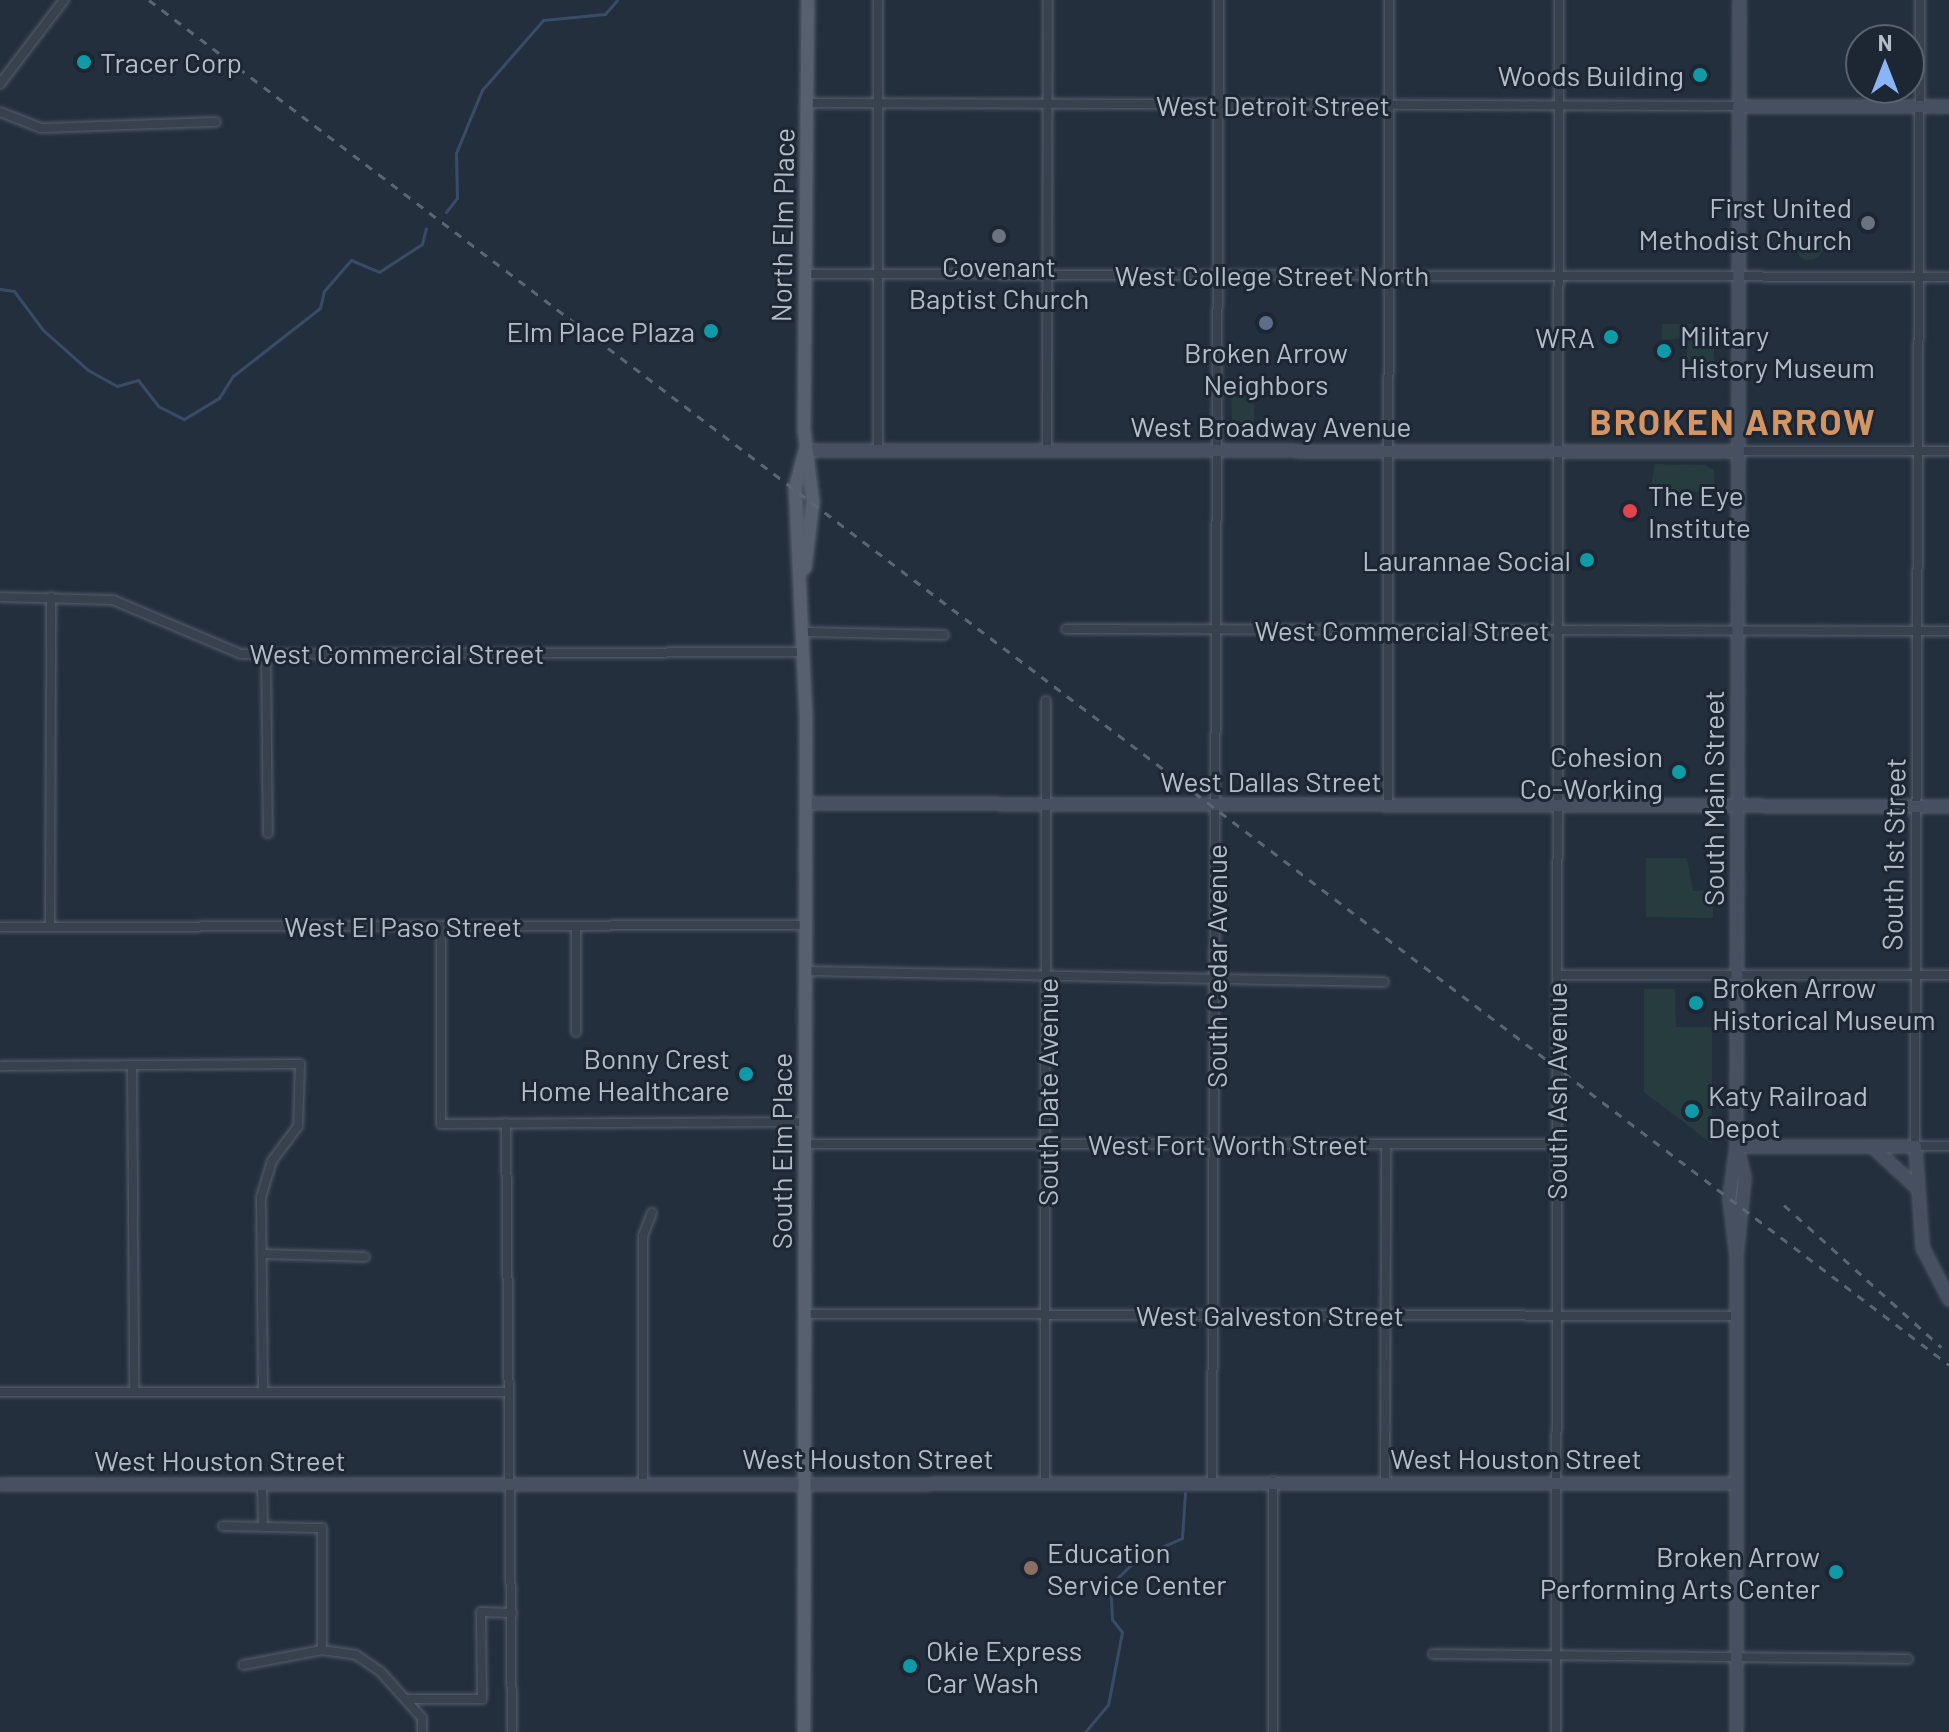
<!DOCTYPE html>
<html>
<head>
<meta charset="utf-8">
<style>
	body { margin:0 }
	#map { position:relative; width:1949px; height:1732px; overflow:hidden; background:#242f3e; font-family:Barlow,sans-serif }
	div>[style] { position:absolute }
	[style*='--x'] { left:calc(var(--x)*1px); top:calc(var(--y)*1px); width:calc(var(--w)*1px); rotate:calc(var(--a)*1deg) }
	.green>* { inset:0; background:#263c3f }
	.round { border-radius:50% }
	.stream>* { height:3px; margin:-1.5px; padding:0 1.5px; transform-origin:1.5px; border-radius:1.5px; background:#394c67 }
	.roads { filter:drop-shadow(0 0 2px #565f6c) drop-shadow(0 0 2px #565f6c) }
	.street>* { height:8px; margin:-4px; padding:0 4px; transform-origin:4px; border-radius:4px; background:#38414e }
	.secondary>* { height:11px; margin:-5.5px; padding:0 5.5px; transform-origin:5.5px; border-radius:5.5px; background:#465061 }
	.primary>* { height:12px; margin:-6px; padding:0 6px; transform-origin:6px; border-radius:6px; background:#56606e }
	.rail>* { height:3px; margin-top:-1.5px; transform-origin:0; background:repeating-linear-gradient(90deg,#5a6575 0 8px,transparent 0 16px) }
	.dots>* { width:22px; height:22px; translate:-50% -50%; box-sizing:border-box; border:4px solid #1d2633; border-radius:50% }
	span { translate:-50% -50%; white-space:nowrap; text-align:center; line-height:1.15; -webkit-text-stroke:6px #1d2633; paint-order:stroke }
	.poi-label { font-size:28px; color:#b4bcc9 }
	.left { translate:0 -50%; text-align:left }
	.right { translate:-100% -50%; text-align:right }
	.street-label { font-size:28px; color:#b4bcc9 }
	.district-label { font-size:36px; color:#d59563; font-weight:700; letter-spacing:2px }
	.north { position:absolute; left:1845px; top:24px; width:80px; height:80px; box-sizing:border-box; background:#1d2633; border:2px solid #59626f; border-radius:50%; rotate:0deg; font-size:22px; font-weight:700; line-height:32px; text-align:center; color:#b4bcc9 }
	.north::after { content:''; display:block; margin:auto; width:28px; height:36px; background:#8ab4f8; clip-path:polygon(50% 0,100% 100%,50% 72%,0 100%) }
</style>
</head>
<body>
<div id="map">
	<div class="green">
		<i class="round" style="left:1795px;top:232px;width:28px;height:28px"></i>
		<i style="clip-path:polygon(1662px 324px,1714px 324px,1714px 361px,1687px 361px,1687px 338px,1662px 340px)"></i>
		<i style="clip-path:polygon(1231px 387px,1254px 394px,1254px 426px,1232px 419px)"></i>
		<i style="clip-path:polygon(1655px 464px,1705px 465px,1714px 470px,1714px 492px,1650px 492px)"></i>
		<i style="clip-path:polygon(1646px 858px,1687px 858px,1693px 891px,1713px 890px,1713px 918px,1646px 917px)"></i>
		<i style="clip-path:polygon(1644px 989px,1675px 989px,1676px 1027px,1712px 1027px,1712px 1144px,1644px 1092px)"></i>
	</div>
	<div class="stream">
		<i style="--x:446;--y:212;--w:18;--a:-52"></i>
		<i style="--x:457;--y:198;--w:45;--a:-91.3"></i>
		<i style="--x:456;--y:153;--w:68;--a:-67.6"></i>
		<i style="--x:482;--y:90;--w:93;--a:-48.9"></i>
		<i style="--x:543;--y:20;--w:62;--a:-5.5"></i>
		<i style="--x:605;--y:14;--w:18;--a:-49"></i>
		<i style="--x:0;--y:289;--w:14;--a:8"></i>
		<i style="--x:14;--y:291;--w:49;--a:53.4"></i>
		<i style="--x:43;--y:330;--w:60;--a:41.6"></i>
		<i style="--x:88;--y:370;--w:33;--a:29"></i>
		<i style="--x:117;--y:386;--w:22;--a:-16"></i>
		<i style="--x:138;--y:380;--w:33;--a:52"></i>
		<i style="--x:158;--y:406;--w:29;--a:27"></i>
		<i style="--x:184;--y:419;--w:41;--a:-31"></i>
		<i style="--x:219;--y:398;--w:26;--a:-58"></i>
		<i style="--x:233;--y:376;--w:110;--a:-38"></i>
		<i style="--x:320;--y:308;--w:17;--a:-77"></i>
		<i style="--x:324;--y:291;--w:41;--a:-48.9"></i>
		<i style="--x:351;--y:260;--w:30;--a:23"></i>
		<i style="--x:379;--y:272;--w:51;--a:-33.1"></i>
		<i style="--x:422;--y:244;--w:16;--a:-76"></i>
		<i style="--x:1085;--y:1732;--w:35;--a:-50"></i>
		<i style="--x:1108;--y:1705;--w:74;--a:-79.1"></i>
		<i style="--x:1122;--y:1632;--w:16;--a:-128"></i>
		<i style="--x:1112;--y:1619;--w:34;--a:-93"></i>
		<i style="--x:1110;--y:1585;--w:40;--a:-44"></i>
		<i style="--x:1139;--y:1557;--w:47;--a:-23.8"></i>
		<i style="--x:1182;--y:1538;--w:45;--a:-86.2"></i>
	</div>
	<div class="roads">
		<div class="street">
			<i style="--x:1920;--y:0;--w:1146;--a:90.25"></i>
			<i style="--x:1915;--y:1146;--w:34;--a:0"></i>
			<i style="--x:0;--y:84;--w:106;--a:-52.7"></i>
			<i style="--x:808;--y:103;--w:930;--a:0.18"></i>
			<i style="--x:0;--y:112;--w:44;--a:21.3"></i>
			<i style="--x:41;--y:128;--w:175;--a:-2"></i>
			<i style="--x:805;--y:274;--w:1144;--a:0.15"></i>
			<i style="--x:878;--y:450;--w:450;--a:-90"></i>
			<i style="--x:1047;--y:450;--w:450;--a:-89.9"></i>
			<i style="--x:1738;--y:451;--w:211;--a:0"></i>
			<i style="--x:0;--y:597;--w:113;--a:1.5"></i>
			<i style="--x:113;--y:600;--w:139;--a:22.9"></i>
			<i style="--x:241;--y:654;--w:564;--a:-0.2"></i>
			<i style="--x:1066;--y:629;--w:883;--a:0.13"></i>
			<i style="--x:805;--y:632;--w:139;--a:1.2"></i>
			<i style="--x:266;--y:655;--w:178;--a:89.4"></i>
			<i style="--x:1388;--y:805;--w:805;--a:-89.93"></i>
			<i style="--x:50;--y:926;--w:329;--a:-89.8"></i>
			<i style="--x:441;--y:926;--w:198;--a:90"></i>
			<i style="--x:441;--y:1124;--w:364;--a:-0.3"></i>
			<i style="--x:0;--y:927;--w:805;--a:-0.14"></i>
			<i style="--x:576;--y:927;--w:105;--a:90"></i>
			<i style="--x:805;--y:971;--w:579;--a:1.09"></i>
			<i style="--x:1557;--y:975;--w:392;--a:0"></i>
			<i style="--x:132;--y:1065;--w:326;--a:89.6"></i>
			<i style="--x:0;--y:1066;--w:300;--a:-0.4"></i>
			<i style="--x:300;--y:1064;--w:62;--a:91.8"></i>
			<i style="--x:298;--y:1126;--w:44;--a:126.6"></i>
			<i style="--x:272;--y:1161;--w:38;--a:107"></i>
			<i style="--x:261;--y:1197;--w:194;--a:89.4"></i>
			<i style="--x:506;--y:1123;--w:609;--a:89.44"></i>
			<i style="--x:805;--y:1144;--w:750;--a:0"></i>
			<i style="--x:264;--y:1254;--w:101;--a:1.7"></i>
			<i style="--x:805;--y:1314;--w:930;--a:0.12"></i>
			<i style="--x:0;--y:1392;--w:509;--a:0"></i>
			<i style="--x:1212;--y:1481;--w:1481;--a:-89.73"></i>
			<i style="--x:1273;--y:1481;--w:251;--a:90"></i>
			<i style="--x:1045;--y:1482;--w:781;--a:-89.93"></i>
			<i style="--x:1385;--y:1482;--w:338;--a:-89.8"></i>
			<i style="--x:643;--y:1483;--w:247;--a:-90"></i>
			<i style="--x:643;--y:1236;--w:25;--a:-69"></i>
			<i style="--x:262;--y:1484;--w:43;--a:88.7"></i>
			<i style="--x:223;--y:1526;--w:99;--a:1.2"></i>
			<i style="--x:322;--y:1528;--w:122;--a:90"></i>
			<i style="--x:322;--y:1650;--w:80;--a:169.2"></i>
			<i style="--x:322;--y:1650;--w:34;--a:8"></i>
			<i style="--x:356;--y:1655;--w:29;--a:34"></i>
			<i style="--x:380;--y:1671;--w:63;--a:48.2"></i>
			<i style="--x:422;--y:1718;--w:14;--a:90"></i>
			<i style="--x:1433;--y:1654;--w:475;--a:0.6"></i>
			<i style="--x:407;--y:1699;--w:75;--a:0"></i>
			<i style="--x:482;--y:1699;--w:87;--a:-90.7"></i>
			<i style="--x:481;--y:1612;--w:31;--a:2"></i>
			<i style="--x:1556;--y:1732;--w:1732;--a:-89.9"></i>
		</div>
		<div class="secondary">
			<i style="--x:1738;--y:106;--w:211;--a:0"></i>
			<i style="--x:805;--y:450;--w:933;--a:0.06"></i>
			<i style="--x:806;--y:803;--w:1143;--a:0.15"></i>
			<i style="--x:1736;--y:1146;--w:179;--a:0"></i>
			<i style="--x:1915;--y:1146;--w:101;--a:86"></i>
			<i style="--x:1922;--y:1247;--w:59;--a:62.6"></i>
			<i style="--x:1873;--y:1147;--w:57;--a:42.9"></i>
			<i style="--x:1736;--y:1255;--w:78;--a:-84.1"></i>
			<i style="--x:1744;--y:1177;--w:32;--a:-104"></i>
			<i style="--x:1736;--y:1146;--w:1146;--a:-89.85"></i>
			<i style="--x:0;--y:1484;--w:1735;--a:-0.03"></i>
			<i style="--x:1736;--y:1732;--w:477;--a:-90"></i>
			<i style="--x:1736;--y:1255;--w:57;--a:-97"></i>
			<i style="--x:1729;--y:1198;--w:51;--a:-82.2"></i>
		</div>
		<div class="primary">
			<i style="--x:805;--y:568;--w:66;--a:-83.1"></i>
			<i style="--x:813;--y:502;--w:73;--a:-97.1"></i>
			<i style="--x:804;--y:430;--w:430;--a:-89.5"></i>
			<i style="--x:804;--y:1732;--w:1014;--a:-89.89"></i>
			<i style="--x:806;--y:718;--w:230;--a:-92.7"></i>
			<i style="--x:795;--y:488;--w:39;--a:-75"></i>
		</div>
	</div>
	<div class="rail">
		<i style="--x:149;--y:0;--w:2259;--a:37.17"></i>
		<i style="--x:1784;--y:1205;--w:212;--a:42.1"></i>
	</div>
	<div class="dots">
		<i style="left:84px;top:62px;background:#0f9aa8"></i>
		<i style="left:1700px;top:75px;background:#0f9aa8"></i>
		<i style="left:1868px;top:223px;background:#6b7280"></i>
		<i style="left:999px;top:236px;background:#6b7280"></i>
		<i style="left:1266px;top:323px;background:#5c6f8a"></i>
		<i style="left:711px;top:331px;background:#0f9aa8"></i>
		<i style="left:1611px;top:337px;background:#0f9aa8"></i>
		<i style="left:1664px;top:351px;background:#0f9aa8"></i>
		<i style="left:1630px;top:511px;background:#e0444e"></i>
		<i style="left:1587px;top:560px;background:#0f9aa8"></i>
		<i style="left:1679px;top:772px;background:#0f9aa8"></i>
		<i style="left:1696px;top:1003px;background:#0f9aa8"></i>
		<i style="left:746px;top:1074px;background:#0f9aa8"></i>
		<i style="left:1692px;top:1111px;background:#0f9aa8"></i>
		<i style="left:1031px;top:1568px;background:#8d6e63"></i>
		<i style="left:1836px;top:1572px;background:#0f9aa8"></i>
		<i style="left:910px;top:1666px;background:#0f9aa8"></i>
	</div>
	<div class="poi-label">
		<span class="left" style="left:100px;top:62px">Tracer Corp</span>
		<span class="right" style="left:1684px;top:75px">Woods Building</span>
		<span class="right" style="left:1852px;top:223px">First United<br>Methodist Church</span>
		<span style="left:999px;top:282px">Covenant<br>Baptist Church</span>
		<span class="right" style="left:695px;top:331px">Elm Place Plaza</span>
		<span class="left" style="left:1680px;top:351px">Military<br>History Museum</span>
		<span class="right" style="left:1595px;top:337px">WRA</span>
		<span style="left:1266px;top:368px">Broken Arrow<br>Neighbors</span>
		<span class="left" style="left:1648px;top:511px">The Eye<br>Institute</span>
		<span class="right" style="left:1571px;top:560px">Laurannae Social</span>
		<span class="right" style="left:1663px;top:772px">Cohesion<br>Co-Working</span>
		<span class="left" style="left:1712px;top:1003px">Broken Arrow<br>Historical Museum</span>
		<span class="right" style="left:730px;top:1074px">Bonny Crest<br>Home Healthcare</span>
		<span class="left" style="left:1708px;top:1111px">Katy Railroad<br>Depot</span>
		<span class="left" style="left:1047px;top:1568px">Education<br>Service Center</span>
		<span class="right" style="left:1820px;top:1572px">Broken Arrow<br>Performing Arts Center</span>
		<span class="left" style="left:926px;top:1666px">Okie Express<br>Car Wash</span>
	</div>
	<div class="street-label">
		<span style="left:1273px;top:105px">West Detroit Street</span>
		<span style="left:782px;top:225px;rotate:-89deg">North Elm Place</span>
		<span style="left:1272px;top:275px">West College Street North</span>
		<span style="left:1271px;top:426px">West Broadway Avenue</span>
		<span style="left:1402px;top:630px">West Commercial Street</span>
		<span style="left:397px;top:653px">West Commercial Street</span>
		<span style="left:1271px;top:781px">West Dallas Street</span>
		<span style="left:1713px;top:798px;rotate:-90deg">South Main Street</span>
		<span style="left:1893px;top:854px;rotate:-89deg">South 1st Street</span>
		<span style="left:403px;top:926px">West El Paso Street</span>
		<span style="left:1216px;top:966px;rotate:-90deg">South Cedar Avenue</span>
		<span style="left:1556px;top:1091px;rotate:-90deg">South Ash Avenue</span>
		<span style="left:1047px;top:1092px;rotate:-90deg">South Date Avenue</span>
		<span style="left:1228px;top:1144px">West Fort Worth Street</span>
		<span style="left:781px;top:1151px;rotate:-90deg">South Elm Place</span>
		<span style="left:1270px;top:1315px">West Galveston Street</span>
		<span style="left:868px;top:1458px">West Houston Street</span>
		<span style="left:1516px;top:1458px">West Houston Street</span>
		<span style="left:220px;top:1460px">West Houston Street</span>
	</div>
	<div class="district-label">
		<span style="left:1733px;top:421px">BROKEN ARROW</span>
	</div>
	<div class="north">N</div>
</div>
</body>
</html>
